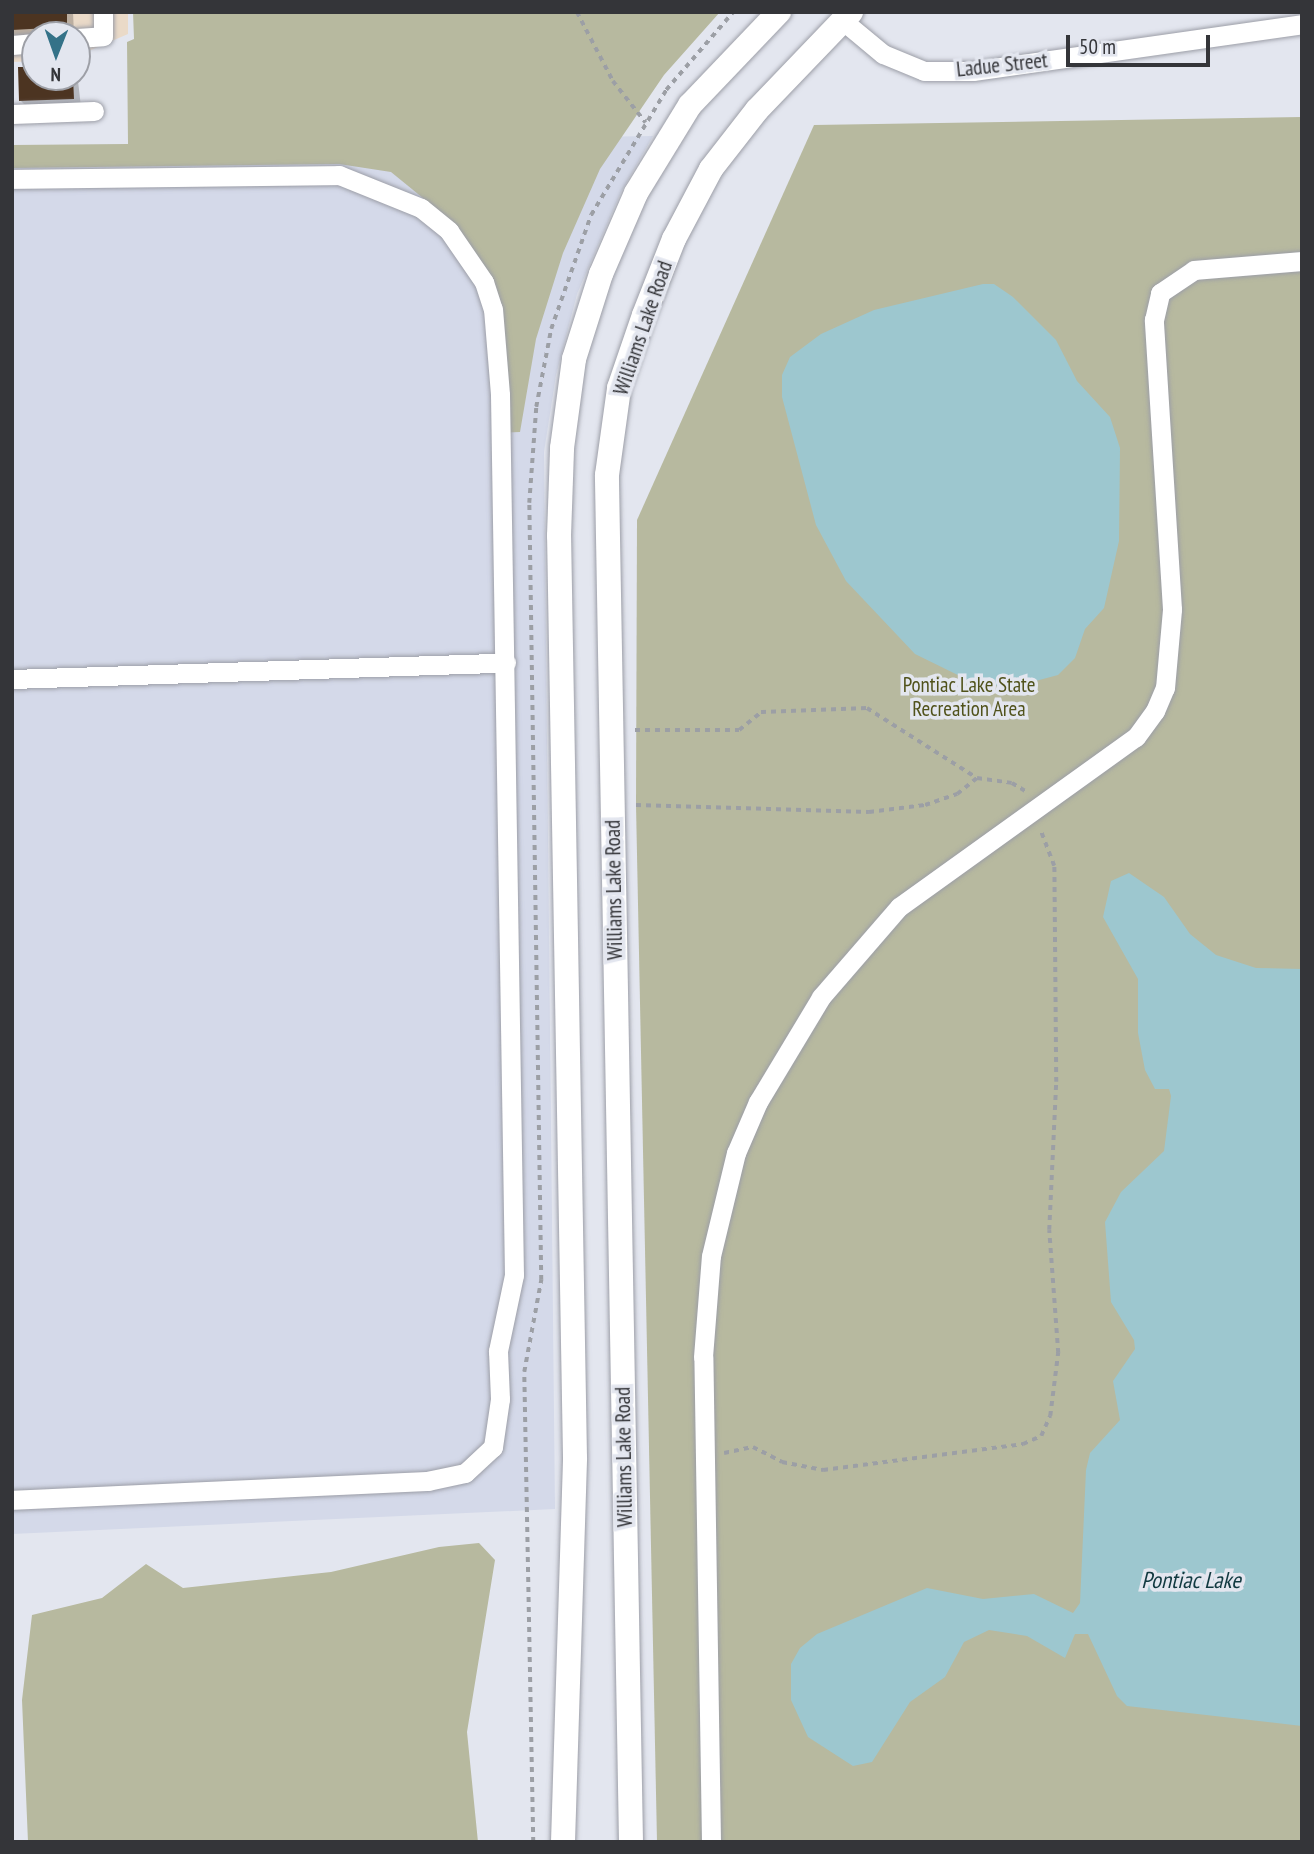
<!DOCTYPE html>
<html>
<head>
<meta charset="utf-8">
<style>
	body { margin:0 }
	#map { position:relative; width:1314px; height:1854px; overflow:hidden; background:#e3e6ef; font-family:"PT Sans Narrow",sans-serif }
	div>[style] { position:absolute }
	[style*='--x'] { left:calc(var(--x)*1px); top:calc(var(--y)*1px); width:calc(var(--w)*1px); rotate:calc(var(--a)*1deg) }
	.commercial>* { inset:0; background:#eadac8 }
	.built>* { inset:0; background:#d4d9e9 }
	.green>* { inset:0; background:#b7b99f }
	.water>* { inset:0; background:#9dc7cf }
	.shadow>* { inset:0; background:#0003 }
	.building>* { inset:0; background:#4c3421 }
	.path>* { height:3.5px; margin-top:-1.75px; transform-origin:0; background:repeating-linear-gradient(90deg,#9c9fa5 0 5px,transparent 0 10px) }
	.roads { filter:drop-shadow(0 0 2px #9c9ea7) drop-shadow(0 0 2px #9c9ea7) }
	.minor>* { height:19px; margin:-9.5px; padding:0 9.5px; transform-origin:9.5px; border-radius:9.5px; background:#fff }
	.major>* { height:24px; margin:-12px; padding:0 12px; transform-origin:12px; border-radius:12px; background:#fff }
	span { translate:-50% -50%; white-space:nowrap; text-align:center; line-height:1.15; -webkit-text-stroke:7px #e3e6ef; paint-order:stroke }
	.street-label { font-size:21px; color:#343539 }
	.park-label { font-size:21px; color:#50521b }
	.water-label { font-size:23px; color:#113940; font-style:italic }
	.frame { position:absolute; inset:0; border:14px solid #343539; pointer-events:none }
	.north { position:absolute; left:21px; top:21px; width:70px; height:70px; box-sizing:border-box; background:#e3e6ef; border:2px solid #9d9fa6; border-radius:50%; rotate:181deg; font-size:19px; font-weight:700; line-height:28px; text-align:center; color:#343539 }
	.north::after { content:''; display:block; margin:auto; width:24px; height:32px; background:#347288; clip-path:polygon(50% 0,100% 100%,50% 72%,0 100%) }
	.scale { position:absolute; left:1066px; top:35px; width:144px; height:32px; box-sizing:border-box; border:4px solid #343539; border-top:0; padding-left:9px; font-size:21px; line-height:24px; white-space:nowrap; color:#343539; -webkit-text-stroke:5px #e3e6ef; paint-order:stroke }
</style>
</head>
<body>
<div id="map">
	<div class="commercial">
		<i style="clip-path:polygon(12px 12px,128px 12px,128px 34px,77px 56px,77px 35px,35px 35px,35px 61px,12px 62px)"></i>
	</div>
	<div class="built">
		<i style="clip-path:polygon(653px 136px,621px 192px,577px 294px,556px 375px,544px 452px,555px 1509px,12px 1534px,12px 146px)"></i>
	</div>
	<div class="green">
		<i style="clip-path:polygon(133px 12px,720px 12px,664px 75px,600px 169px,563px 253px,536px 339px,520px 432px,500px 433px,487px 277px,445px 216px,391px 172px,339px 164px,12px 168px,12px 145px,128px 144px,127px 42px,134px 39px)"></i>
		<i style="clip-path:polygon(1302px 117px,1302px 1842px,657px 1842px,636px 805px,637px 520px,814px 125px)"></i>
		<i style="clip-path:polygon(479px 1543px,495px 1560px,467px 1732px,478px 1842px,28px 1842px,22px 1700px,32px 1615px,102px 1598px,146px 1564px,183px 1588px,331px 1572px,439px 1547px)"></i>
	</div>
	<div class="water">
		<i style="clip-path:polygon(983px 284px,994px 284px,1013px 297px,1056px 340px,1077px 381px,1110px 417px,1120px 448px,1119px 541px,1104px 608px,1085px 629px,1075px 658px,1058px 675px,1009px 688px,968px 680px,915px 654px,846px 581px,816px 525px,782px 397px,782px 375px,790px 357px,821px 334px,874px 310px)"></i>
		<i style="clip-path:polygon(1129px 873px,1164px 897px,1190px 934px,1216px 955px,1256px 968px,1302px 969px,1302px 1726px,1127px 1706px,1117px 1696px,1088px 1634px,1075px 1634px,1065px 1658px,1027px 1636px,989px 1630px,964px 1642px,945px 1677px,910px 1702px,872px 1762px,853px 1766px,808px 1737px,791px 1700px,791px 1664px,800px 1648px,817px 1634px,927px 1588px,983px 1599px,1034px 1594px,1073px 1613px,1080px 1603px,1086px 1470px,1090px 1453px,1120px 1420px,1113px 1381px,1135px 1349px,1134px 1340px,1111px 1302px,1105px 1222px,1121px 1192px,1164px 1151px,1171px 1096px,1169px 1089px,1155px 1089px,1145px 1070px,1138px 1033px,1138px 979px,1103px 917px,1111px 881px)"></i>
	</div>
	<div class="shadow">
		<i style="clip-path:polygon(12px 12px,73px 12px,74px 34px,13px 38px)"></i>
		<i style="clip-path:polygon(35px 68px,35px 77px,77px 77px,77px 72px,81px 107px,29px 109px,21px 101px)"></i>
	</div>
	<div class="building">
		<i style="clip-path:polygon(12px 12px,67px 12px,67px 27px,12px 30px)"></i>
		<i style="clip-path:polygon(18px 67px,35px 67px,35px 77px,73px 77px,74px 99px,19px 101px)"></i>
	</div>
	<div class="path">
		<i style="--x:577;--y:12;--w:78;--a:62.4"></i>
		<i style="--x:613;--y:81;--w:53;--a:51.8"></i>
		<i style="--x:635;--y:730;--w:104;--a:0"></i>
		<i style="--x:739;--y:730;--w:28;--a:-39"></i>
		<i style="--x:761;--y:712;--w:106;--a:-2.2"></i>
		<i style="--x:867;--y:708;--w:130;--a:32.5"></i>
		<i style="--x:977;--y:778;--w:35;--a:8"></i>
		<i style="--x:1012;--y:783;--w:17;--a:31"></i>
		<i style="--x:636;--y:805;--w:233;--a:1.7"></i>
		<i style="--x:869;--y:812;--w:56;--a:-7.1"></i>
		<i style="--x:925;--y:805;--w:34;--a:-19"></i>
		<i style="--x:957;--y:794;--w:26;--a:-39"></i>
		<i style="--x:724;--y:1453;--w:30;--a:-12"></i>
		<i style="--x:753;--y:1447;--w:33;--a:27"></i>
		<i style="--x:782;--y:1462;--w:42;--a:11"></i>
		<i style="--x:823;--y:1470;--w:202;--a:-7.4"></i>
		<i style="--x:1023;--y:1444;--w:20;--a:-24"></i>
		<i style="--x:1041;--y:1436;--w:22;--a:-66"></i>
		<i style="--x:1050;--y:1416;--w:64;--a:-82.8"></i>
		<i style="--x:1058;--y:1353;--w:123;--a:-94.2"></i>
		<i style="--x:1049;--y:1230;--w:148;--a:-87.3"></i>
		<i style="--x:1056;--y:1082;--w:216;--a:-90.5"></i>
		<i style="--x:1054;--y:866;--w:39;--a:-111"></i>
		<i style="--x:533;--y:1842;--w:470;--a:-91.1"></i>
		<i style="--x:524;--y:1372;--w:94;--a:-79.5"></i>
		<i style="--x:541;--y:1280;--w:777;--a:-90.88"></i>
		<i style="--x:529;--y:503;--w:96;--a:-85.8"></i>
		<i style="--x:536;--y:407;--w:79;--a:-79.1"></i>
		<i style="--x:551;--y:329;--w:121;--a:-70.7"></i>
		<i style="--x:591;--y:215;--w:146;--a:-59"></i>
		<i style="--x:666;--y:90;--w:103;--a:-49.3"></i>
	</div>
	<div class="roads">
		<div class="minor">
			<i style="--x:842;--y:20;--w:53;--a:39.7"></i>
			<i style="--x:883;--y:54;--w:44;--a:22.5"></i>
			<i style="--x:924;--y:71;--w:49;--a:0"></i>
			<i style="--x:973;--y:71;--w:332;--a:-8.1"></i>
			<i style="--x:77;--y:38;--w:26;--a:-4"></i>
			<i style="--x:103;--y:36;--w:24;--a:-90"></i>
			<i style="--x:12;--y:45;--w:23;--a:-5"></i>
			<i style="--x:12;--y:114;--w:82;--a:-2.1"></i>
			<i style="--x:12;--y:179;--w:327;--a:-0.7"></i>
			<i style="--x:339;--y:175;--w:88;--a:21.9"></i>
			<i style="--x:421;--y:208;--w:36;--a:39"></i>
			<i style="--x:449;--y:231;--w:62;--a:55.5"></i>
			<i style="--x:484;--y:282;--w:28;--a:72"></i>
			<i style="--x:493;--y:309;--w:86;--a:85.3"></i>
			<i style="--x:500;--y:395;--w:880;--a:89.09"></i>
			<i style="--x:514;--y:1275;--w:78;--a:101.9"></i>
			<i style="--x:498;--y:1351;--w:48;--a:87.6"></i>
			<i style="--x:500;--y:1399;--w:49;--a:98.3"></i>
			<i style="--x:493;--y:1447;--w:38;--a:137"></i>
			<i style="--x:465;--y:1473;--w:38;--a:168"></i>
			<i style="--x:428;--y:1481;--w:416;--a:177.4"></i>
			<i style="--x:12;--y:679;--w:494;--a:-1.9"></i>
			<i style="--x:711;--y:1842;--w:485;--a:-90.9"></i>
			<i style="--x:703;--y:1357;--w:101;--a:-85.5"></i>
			<i style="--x:711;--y:1256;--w:106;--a:-76.4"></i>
			<i style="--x:736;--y:1153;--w:56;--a:-66.7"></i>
			<i style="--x:758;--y:1102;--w:122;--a:-59"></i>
			<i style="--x:821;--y:997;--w:119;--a:-49.1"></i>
			<i style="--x:899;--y:907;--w:292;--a:-35.7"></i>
			<i style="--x:1136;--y:737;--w:32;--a:-54"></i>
			<i style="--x:1155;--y:711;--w:25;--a:-67"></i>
			<i style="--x:1165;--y:688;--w:79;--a:-84.9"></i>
			<i style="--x:1172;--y:609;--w:290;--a:-93.6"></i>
			<i style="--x:1154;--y:320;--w:28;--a:-77"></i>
			<i style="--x:1160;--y:293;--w:41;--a:-34.1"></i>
			<i style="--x:1194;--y:270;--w:108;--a:-4.8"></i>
		</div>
		<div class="major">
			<i style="--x:563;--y:1842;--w:384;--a:-88.2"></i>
			<i style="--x:575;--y:1458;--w:922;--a:-90.99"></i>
			<i style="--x:559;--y:536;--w:88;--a:-88"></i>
			<i style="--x:562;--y:448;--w:90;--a:-82.3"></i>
			<i style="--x:574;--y:359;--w:89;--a:-72.4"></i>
			<i style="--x:601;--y:274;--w:88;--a:-66.6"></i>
			<i style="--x:636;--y:193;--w:103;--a:-58.5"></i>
			<i style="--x:690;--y:105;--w:129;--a:-46.3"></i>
			<i style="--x:631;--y:1842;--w:1367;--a:-91.01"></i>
			<i style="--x:607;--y:475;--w:88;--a:-82.1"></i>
			<i style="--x:619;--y:388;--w:77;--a:-71.1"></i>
			<i style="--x:644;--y:315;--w:82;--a:-68.5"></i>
			<i style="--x:674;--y:239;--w:79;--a:-62.1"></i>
			<i style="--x:711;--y:169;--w:75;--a:-52.1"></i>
			<i style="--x:757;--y:110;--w:136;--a:-46.2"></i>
		</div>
	</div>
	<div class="street-label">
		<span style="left:1002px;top:65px;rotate:-6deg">Ladue Street</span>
		<span style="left:643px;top:328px;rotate:-71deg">Williams Lake Road</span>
		<span style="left:614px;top:890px;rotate:-91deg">Williams Lake Road</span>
		<span style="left:624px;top:1457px;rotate:-91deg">Williams Lake Road</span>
	</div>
	<div class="park-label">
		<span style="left:969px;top:697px">Pontiac Lake State<br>Recreation Area</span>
	</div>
	<div class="water-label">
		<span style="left:1191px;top:1580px">Pontiac Lake</span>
	</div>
	<div class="frame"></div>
	<div class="north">N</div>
	<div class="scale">50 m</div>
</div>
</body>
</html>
